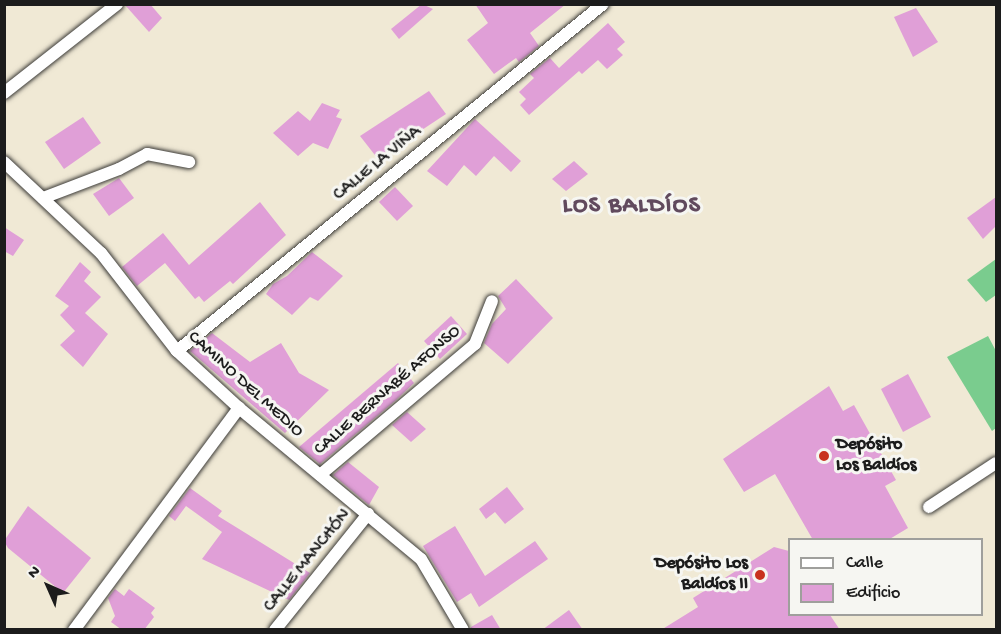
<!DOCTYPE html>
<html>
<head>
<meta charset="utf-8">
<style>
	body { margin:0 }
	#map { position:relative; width:1001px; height:634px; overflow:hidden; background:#f0e9d5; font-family:"Gochi Hand",sans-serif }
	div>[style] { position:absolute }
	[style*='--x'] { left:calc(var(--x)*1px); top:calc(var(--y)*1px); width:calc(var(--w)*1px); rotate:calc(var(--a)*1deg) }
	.green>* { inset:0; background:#7acc8e }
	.building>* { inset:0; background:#e09fd7 }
	.roads { filter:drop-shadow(0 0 2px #3c3b38) drop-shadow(0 0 2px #3c3b38) }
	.minor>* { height:12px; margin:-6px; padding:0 6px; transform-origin:6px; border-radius:6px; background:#fff }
	.dots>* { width:16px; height:16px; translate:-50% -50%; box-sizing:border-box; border:3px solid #f6f6f2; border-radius:50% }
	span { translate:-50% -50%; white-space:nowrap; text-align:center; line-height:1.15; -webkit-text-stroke:6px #f6f6f2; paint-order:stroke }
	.street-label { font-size:18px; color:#1c1c1c }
	.poi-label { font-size:18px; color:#1c1c1c; font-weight:700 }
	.left { translate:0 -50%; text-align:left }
	.right { translate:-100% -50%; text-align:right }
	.district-label { font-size:24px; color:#614a5d; font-weight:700; letter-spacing:1.5px }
	.frame { position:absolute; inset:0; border:6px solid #1c1c1c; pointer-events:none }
	.legend { position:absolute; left:788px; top:538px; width:195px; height:78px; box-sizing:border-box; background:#f6f6f2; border:2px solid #9f9f9c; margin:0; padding:8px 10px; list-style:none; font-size:18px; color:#1c1c1c }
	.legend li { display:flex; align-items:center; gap:12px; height:30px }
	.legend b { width:30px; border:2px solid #9f9f9c }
	.north { position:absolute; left:18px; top:556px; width:60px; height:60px; -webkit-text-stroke:4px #f6f6f2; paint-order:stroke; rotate:315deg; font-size:16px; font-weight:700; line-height:24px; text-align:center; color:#1c1c1c }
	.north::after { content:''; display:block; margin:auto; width:21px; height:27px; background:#1c1c1c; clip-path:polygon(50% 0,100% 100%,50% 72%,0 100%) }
</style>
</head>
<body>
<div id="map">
	<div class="green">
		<i style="clip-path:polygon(996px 259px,996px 295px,986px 302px,967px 280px)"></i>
		<i style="clip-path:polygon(988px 336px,996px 351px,996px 428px,992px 431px,947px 357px)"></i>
	</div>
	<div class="building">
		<i style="clip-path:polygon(150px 4px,162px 18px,149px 32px,125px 5px)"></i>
		<i style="clip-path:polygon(422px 4px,433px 9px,399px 39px,391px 29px)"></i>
		<i style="clip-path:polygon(475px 4px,566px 4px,530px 33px,539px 46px,519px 62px,516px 58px,494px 74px,467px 40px,488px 23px)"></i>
		<i style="clip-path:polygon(916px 8px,938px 42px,913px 57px,894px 17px)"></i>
		<i style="clip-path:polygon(608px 23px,625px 42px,617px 49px,623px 55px,607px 69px,598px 60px,582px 74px,579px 71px,529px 115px,520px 105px,526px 99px,519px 92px,534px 78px,530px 74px,550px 58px,559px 68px)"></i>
		<i style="clip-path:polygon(429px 91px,446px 114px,378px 159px,360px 136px)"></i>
		<i style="clip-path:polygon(322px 103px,340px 110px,336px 117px,342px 119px,328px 149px,313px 143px,298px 156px,273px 133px,298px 111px,310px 121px)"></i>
		<i style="clip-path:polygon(83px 117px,101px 143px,64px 169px,45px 142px)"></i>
		<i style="clip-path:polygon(475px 119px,521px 161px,511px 172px,494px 156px,476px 176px,464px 165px,447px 186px,427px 171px)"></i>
		<i style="clip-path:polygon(574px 161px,588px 174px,566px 191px,552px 179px)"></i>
		<i style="clip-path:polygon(119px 178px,134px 198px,109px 216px,93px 194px)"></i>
		<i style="clip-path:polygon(395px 187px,413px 206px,397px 221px,379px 202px)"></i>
		<i style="clip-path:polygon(996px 197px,996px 226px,983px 239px,967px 218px)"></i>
		<i style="clip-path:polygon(260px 202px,286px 235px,233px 284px,230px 281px,204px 302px,199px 296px,195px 299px,165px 263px,137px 286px,122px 267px,163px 233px,189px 265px)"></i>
		<i style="clip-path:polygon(4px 227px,24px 240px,13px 256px,4px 251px)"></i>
		<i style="clip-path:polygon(312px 252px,343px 276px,318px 301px,310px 297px,292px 315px,266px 294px,273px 284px,287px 276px)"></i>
		<i style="clip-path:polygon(80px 262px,91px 272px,84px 281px,101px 297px,85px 313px,108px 334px,83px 367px,60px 345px,75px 331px,60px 315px,69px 306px,55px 296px)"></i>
		<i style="clip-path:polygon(516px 279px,553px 318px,508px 364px,484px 343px,492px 324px,506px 309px,498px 296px)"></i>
		<i style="clip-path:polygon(451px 316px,467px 334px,440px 359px,424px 341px)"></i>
		<i style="clip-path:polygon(212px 333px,250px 362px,281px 343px,299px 373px,329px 390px,285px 433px,190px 351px)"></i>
		<i style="clip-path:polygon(398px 363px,414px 383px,395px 401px,320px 464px,299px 447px)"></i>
		<i style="clip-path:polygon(908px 374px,931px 417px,903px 432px,881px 389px)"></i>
		<i style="clip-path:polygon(829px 386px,843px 411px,854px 405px,896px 480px,885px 486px,908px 528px,888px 540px,813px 540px,775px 474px,744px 492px,723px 459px)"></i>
		<i style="clip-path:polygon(407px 412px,426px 429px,411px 442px,392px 425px)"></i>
		<i style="clip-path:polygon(348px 462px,379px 487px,369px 505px,333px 475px)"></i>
		<i style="clip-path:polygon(507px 487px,524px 509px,505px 524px,495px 512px,486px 519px,479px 509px)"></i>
		<i style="clip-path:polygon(190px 488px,222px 511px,218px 516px,310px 573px,289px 600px,202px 559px,222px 532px,186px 506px,175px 521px,169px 516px)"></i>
		<i style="clip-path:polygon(28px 506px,91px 558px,63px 593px,8px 548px,4px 541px)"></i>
		<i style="clip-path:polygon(455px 526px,485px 576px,535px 541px,548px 559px,479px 607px,471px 593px,457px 602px,423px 546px)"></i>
		<i style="clip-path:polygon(774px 547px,789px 551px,789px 615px,830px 615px,840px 630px,661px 630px,698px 607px,693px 598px)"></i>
		<i style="clip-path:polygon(115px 589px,124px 596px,129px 589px,155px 608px,151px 613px,154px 617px,144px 630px,122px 630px,111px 622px,115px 616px,108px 598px)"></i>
		<i style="clip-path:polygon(569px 610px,583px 630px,542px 630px)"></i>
		<i style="clip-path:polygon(492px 615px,501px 630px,471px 630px,471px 627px)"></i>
	</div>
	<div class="roads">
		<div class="minor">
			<i style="--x:4;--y:93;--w:144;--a:-38.2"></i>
			<i style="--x:4;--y:162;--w:133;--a:43.2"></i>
			<i style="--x:101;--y:253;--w:124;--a:52.2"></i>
			<i style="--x:177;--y:351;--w:84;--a:42.6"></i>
			<i style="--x:239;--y:408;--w:236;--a:39.7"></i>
			<i style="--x:421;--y:559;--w:82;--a:59.4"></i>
			<i style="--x:43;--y:198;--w:81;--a:-20.9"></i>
			<i style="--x:119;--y:169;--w:32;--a:-28"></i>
			<i style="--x:147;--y:154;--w:43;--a:10.8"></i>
			<i style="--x:177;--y:351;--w:549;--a:-39.16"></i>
			<i style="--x:320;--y:475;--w:203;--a:-40.2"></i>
			<i style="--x:475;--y:344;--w:46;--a:-68.4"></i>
			<i style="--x:929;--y:507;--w:80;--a:-33.3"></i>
			<i style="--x:74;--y:630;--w:277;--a:-53.4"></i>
			<i style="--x:275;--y:630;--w:149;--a:-51.3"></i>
		</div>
	</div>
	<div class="dots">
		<i style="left:824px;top:456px;background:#c8321e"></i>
		<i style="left:760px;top:575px;background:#c8321e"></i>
	</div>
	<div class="street-label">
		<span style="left:378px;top:164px;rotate:-39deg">CALLE LA VIÑA</span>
		<span style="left:245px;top:385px;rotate:42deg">CAMINO DEL MEDIO</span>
		<span style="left:388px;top:391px;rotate:-41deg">CALLE BERNABÉ AFONSO</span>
		<span style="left:308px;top:561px;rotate:-51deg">CALLE MANCHÓN</span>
	</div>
	<div class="poi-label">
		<span class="left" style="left:836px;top:456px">Depósito<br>Los Baldíos</span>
		<span class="right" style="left:748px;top:575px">Depósito Los<br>Baldíos II</span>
	</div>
	<div class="district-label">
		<span style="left:632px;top:207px">LOS BALDÍOS</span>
	</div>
	<div class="frame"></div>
	<ul class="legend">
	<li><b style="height:8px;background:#fff"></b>Calle</li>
	<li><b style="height:16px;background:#e09fd7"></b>Edificio</li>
	</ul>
	<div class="north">N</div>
</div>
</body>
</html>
